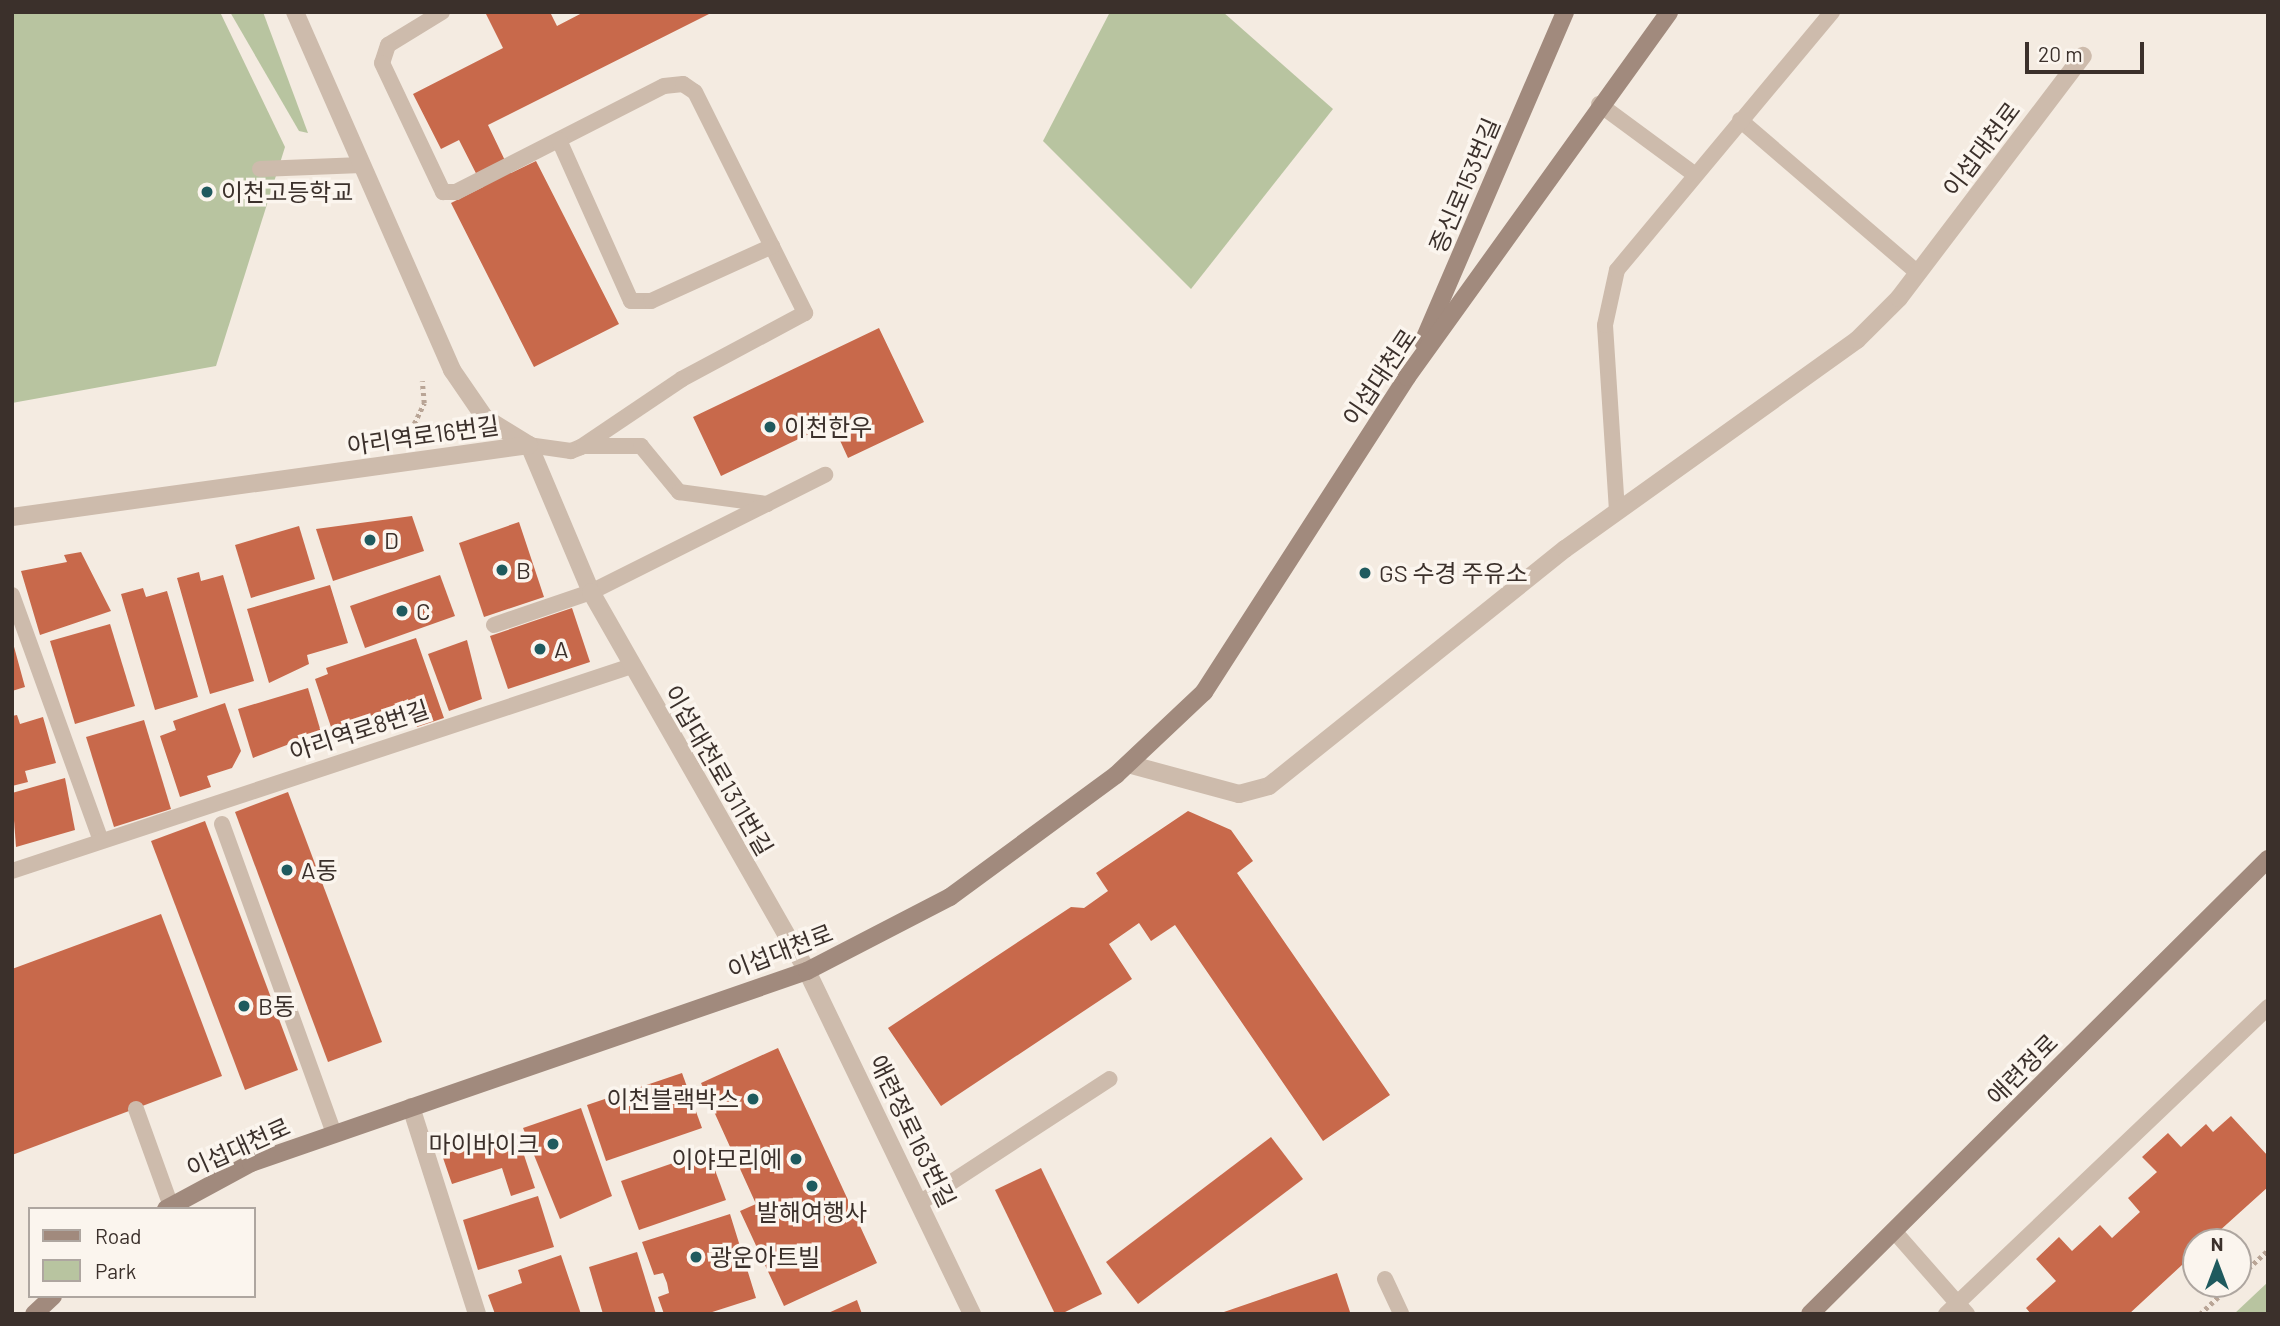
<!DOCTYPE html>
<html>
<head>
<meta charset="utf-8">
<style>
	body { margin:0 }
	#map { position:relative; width:2280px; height:1326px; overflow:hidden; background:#f4ebe1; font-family:Barlow,"Noto Sans KR",sans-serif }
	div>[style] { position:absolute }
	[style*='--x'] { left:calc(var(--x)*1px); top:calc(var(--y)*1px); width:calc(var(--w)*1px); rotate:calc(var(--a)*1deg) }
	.green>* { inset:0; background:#b8c4a0 }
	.building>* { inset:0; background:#c8694b }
	.path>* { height:4.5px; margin-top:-2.25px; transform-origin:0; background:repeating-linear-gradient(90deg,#b9a596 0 3.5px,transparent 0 7px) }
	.lane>* { height:16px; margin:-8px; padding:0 8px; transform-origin:8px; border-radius:8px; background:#cdbbac }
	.street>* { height:18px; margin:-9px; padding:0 9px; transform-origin:9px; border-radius:9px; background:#cdbbac }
	.secondary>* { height:18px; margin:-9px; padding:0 9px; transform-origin:9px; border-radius:9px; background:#a18a7d }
	.dots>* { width:19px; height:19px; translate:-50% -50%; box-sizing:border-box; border:4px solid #fbf5ee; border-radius:50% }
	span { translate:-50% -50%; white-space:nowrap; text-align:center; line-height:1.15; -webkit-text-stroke:7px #fbf5ee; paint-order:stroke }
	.street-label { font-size:24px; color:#3b302b }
	.poi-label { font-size:24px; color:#3b302b }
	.left { translate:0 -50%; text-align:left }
	.right { translate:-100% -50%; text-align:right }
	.frame { position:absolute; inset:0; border:14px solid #3b302b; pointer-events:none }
	.legend { position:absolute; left:28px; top:1207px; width:228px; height:91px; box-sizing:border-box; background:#fbf5ee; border:2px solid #aea6a0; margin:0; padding:9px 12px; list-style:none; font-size:21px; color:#3b302b }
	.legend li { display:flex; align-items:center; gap:14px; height:35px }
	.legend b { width:35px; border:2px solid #aea6a0 }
	.north { position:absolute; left:2182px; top:1228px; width:70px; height:70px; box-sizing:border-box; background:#fbf5ee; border:2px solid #aea6a0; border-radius:50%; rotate:0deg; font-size:19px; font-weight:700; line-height:28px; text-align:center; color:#3b302b }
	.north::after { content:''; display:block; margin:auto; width:24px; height:32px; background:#1f5a5e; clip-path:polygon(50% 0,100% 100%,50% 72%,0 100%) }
	.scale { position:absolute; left:2025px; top:42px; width:119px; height:32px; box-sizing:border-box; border:4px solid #3b302b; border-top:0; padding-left:9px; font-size:21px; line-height:24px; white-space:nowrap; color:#3b302b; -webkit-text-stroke:5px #fbf5ee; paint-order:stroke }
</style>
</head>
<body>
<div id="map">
	<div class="green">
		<i style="clip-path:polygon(12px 12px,220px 12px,285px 147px,216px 366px,12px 403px)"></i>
		<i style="clip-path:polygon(230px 12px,263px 12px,308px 133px,299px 131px)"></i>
		<i style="clip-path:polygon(1110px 12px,1223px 12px,1333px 109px,1191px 289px,1043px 141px)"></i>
		<i style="clip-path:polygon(2268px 1282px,2268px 1314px,2234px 1314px)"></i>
	</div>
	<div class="building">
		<i style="clip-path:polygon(485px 12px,550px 12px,557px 26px,584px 12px,713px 12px,488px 125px,511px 173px,536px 161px,619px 324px,534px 367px,451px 203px,483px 187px,459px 140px,441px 149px,413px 94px,503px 48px)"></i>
		<i style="clip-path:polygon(879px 328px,924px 422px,848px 458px,832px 423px,721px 476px,693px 417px)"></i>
		<i style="clip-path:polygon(412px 516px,424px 551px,333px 581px,316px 529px)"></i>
		<i style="clip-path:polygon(519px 522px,544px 597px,484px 617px,459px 543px)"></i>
		<i style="clip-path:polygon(299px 526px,315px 579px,251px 598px,235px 545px)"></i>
		<i style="clip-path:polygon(81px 552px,111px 611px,40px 635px,21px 571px,67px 562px,64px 555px)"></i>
		<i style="clip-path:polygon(199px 572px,201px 581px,223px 575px,254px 681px,210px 694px,177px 578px)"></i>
		<i style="clip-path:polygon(440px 575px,455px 616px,365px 648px,350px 606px)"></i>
		<i style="clip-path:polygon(330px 585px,348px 643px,307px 655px,309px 664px,269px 683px,247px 609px)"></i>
		<i style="clip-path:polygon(143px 588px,146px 597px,167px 591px,198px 697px,155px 710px,121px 594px)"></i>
		<i style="clip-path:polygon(572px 608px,590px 662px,508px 689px,490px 636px)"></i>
		<i style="clip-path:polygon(110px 624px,135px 706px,75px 724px,50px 641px)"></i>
		<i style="clip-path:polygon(416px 638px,444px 718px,417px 727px,408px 699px,333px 733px,315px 679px,328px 674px,326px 668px)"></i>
		<i style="clip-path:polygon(467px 640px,482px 699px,449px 711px,428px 654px)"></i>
		<i style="clip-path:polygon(13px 643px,25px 687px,12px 691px,12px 644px)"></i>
		<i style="clip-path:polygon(308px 688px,321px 732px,253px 758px,238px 709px)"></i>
		<i style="clip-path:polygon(225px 703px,241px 751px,232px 768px,207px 776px,211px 787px,180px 797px,160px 736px,176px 730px,173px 721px)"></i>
		<i style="clip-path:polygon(17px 715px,20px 724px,43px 717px,56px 763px,25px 771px,28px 782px,12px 786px,12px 716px)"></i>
		<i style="clip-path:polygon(144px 720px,171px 809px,114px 827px,86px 737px)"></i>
		<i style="clip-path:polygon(65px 778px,75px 830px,16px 847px,12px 793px)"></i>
		<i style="clip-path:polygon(288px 792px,382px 1042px,328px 1062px,235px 812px)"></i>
		<i style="clip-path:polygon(1188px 811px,1231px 830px,1253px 861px,1237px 873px,1390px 1095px,1323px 1141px,1175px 925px,1151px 941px,1139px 923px,1109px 944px,1132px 979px,941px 1106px,888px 1028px,1071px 907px,1084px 908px,1108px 891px,1096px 873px)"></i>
		<i style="clip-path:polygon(205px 821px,298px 1070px,245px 1090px,151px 841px)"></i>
		<i style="clip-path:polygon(161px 914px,222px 1076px,12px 1155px,12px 969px)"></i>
		<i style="clip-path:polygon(778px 1048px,877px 1263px,784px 1306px,740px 1211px,756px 1204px,701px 1083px)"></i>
		<i style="clip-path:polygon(682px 1073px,702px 1128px,606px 1161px,587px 1105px)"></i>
		<i style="clip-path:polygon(581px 1108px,612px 1196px,560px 1219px,523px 1128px)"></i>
		<i style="clip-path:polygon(2231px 1116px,2268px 1156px,2268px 1187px,2207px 1242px,2196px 1242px,2196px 1252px,2129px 1314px,2031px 1314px,2026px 1308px,2056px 1281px,2036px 1259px,2059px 1237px,2072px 1251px,2100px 1225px,2112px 1238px,2140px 1212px,2128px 1198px,2157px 1172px,2142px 1157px,2168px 1133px,2181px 1147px,2206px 1124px,2213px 1132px)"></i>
		<i style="clip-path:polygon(516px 1131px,535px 1188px,511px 1196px,502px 1168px,452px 1184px,442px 1155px)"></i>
		<i style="clip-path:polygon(1271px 1137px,1303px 1179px,1138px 1304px,1106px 1262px)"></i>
		<i style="clip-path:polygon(708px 1151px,726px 1200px,639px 1230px,621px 1181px)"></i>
		<i style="clip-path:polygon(1041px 1168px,1102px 1294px,1061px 1314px,1055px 1314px,995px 1190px)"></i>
		<i style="clip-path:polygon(538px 1196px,554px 1247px,478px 1270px,463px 1220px)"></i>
		<i style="clip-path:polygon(730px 1214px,756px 1298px,706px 1314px,664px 1314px,658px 1297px,669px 1293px,667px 1283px,663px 1273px,654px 1275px,642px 1242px)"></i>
		<i style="clip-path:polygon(637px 1252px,656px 1314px,603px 1314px,589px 1267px)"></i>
		<i style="clip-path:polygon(561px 1255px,581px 1314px,495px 1314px,488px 1295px,522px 1283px,518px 1270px)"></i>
		<i style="clip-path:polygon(1337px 1273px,1350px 1312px,1221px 1314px,1221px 1313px)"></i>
		<i style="clip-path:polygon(857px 1300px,862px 1314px,826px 1314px)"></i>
	</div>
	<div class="path">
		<i style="--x:411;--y:430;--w:30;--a:-64"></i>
		<i style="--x:424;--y:403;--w:22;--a:-95"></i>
		<i style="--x:2238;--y:1278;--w:41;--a:-43"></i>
		<i style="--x:2200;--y:1314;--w:44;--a:-43.2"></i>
	</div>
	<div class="lane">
		<i style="--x:442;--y:12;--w:63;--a:148.6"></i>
		<i style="--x:388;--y:45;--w:19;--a:108"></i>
		<i style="--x:382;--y:63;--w:143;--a:64.7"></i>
		<i style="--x:443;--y:192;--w:13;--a:0"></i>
		<i style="--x:456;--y:192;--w:233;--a:-27"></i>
		<i style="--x:664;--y:86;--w:19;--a:-6"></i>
		<i style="--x:683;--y:84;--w:14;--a:34"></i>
		<i style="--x:695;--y:92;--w:247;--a:63.5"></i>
		<i style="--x:805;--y:313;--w:140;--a:151.8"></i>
		<i style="--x:682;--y:379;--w:122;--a:146"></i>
		<i style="--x:581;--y:447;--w:11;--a:158"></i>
		<i style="--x:571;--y:451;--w:42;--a:-171.9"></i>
		<i style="--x:1599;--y:104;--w:118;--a:36.4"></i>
		<i style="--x:1740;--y:120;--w:235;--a:40.7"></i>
		<i style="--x:559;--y:140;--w:176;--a:65.9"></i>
		<i style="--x:631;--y:301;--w:20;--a:0"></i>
		<i style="--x:651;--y:301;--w:133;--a:-24.4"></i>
		<i style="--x:260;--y:169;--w:102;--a:-2.2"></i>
		<i style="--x:584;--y:446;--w:57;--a:0"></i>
		<i style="--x:641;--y:446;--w:60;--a:50.4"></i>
		<i style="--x:679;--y:492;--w:89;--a:7.8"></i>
		<i style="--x:1617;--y:511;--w:186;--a:-93.7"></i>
		<i style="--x:1605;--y:325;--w:56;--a:-77.7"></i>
		<i style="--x:1617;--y:270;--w:336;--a:-50.2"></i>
		<i style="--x:12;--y:595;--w:258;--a:70.1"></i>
		<i style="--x:494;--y:625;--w:102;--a:-18.8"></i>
		<i style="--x:591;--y:592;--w:262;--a:-26.6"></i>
		<i style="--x:222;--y:824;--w:329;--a:70.1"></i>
		<i style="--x:12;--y:871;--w:653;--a:-18.3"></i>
		<i style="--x:136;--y:1109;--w:103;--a:70.2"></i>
		<i style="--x:921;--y:1202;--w:225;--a:-33.1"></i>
		<i style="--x:1894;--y:1231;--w:111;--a:48.7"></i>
		<i style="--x:1385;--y:1279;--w:38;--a:65"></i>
		<i style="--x:1946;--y:1314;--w:445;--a:-43.6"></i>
	</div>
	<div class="street">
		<i style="--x:295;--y:12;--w:391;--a:66.3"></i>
		<i style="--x:452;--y:370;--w:58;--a:55.5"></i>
		<i style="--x:485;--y:418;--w:52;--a:31.5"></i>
		<i style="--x:529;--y:445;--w:160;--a:67.1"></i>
		<i style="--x:591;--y:592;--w:436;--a:60.3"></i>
		<i style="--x:807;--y:971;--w:381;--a:64.3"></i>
		<i style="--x:12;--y:517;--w:522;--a:-7.93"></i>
		<i style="--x:1128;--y:764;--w:115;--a:15.1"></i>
		<i style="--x:1239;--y:794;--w:31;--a:-15"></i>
		<i style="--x:1269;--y:786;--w:379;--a:-38.7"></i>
		<i style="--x:1565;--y:549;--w:359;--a:-35.6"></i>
		<i style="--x:1857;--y:340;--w:59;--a:-45"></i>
		<i style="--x:1899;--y:298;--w:304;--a:-52.8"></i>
		<i style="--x:411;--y:1107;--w:217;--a:72.3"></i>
	</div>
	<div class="secondary">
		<i style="--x:1423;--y:342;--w:359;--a:-66.7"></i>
		<i style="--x:166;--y:1209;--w:97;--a:-28.4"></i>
		<i style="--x:251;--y:1163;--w:588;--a:-19.05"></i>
		<i style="--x:807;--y:971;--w:161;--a:-27.4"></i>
		<i style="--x:950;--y:897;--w:206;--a:-36.3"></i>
		<i style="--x:1116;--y:775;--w:121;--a:-43.3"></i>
		<i style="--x:1204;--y:692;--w:375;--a:-57.2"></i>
		<i style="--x:1407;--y:377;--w:449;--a:-54.3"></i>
		<i style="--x:34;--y:1314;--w:26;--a:-43"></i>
		<i style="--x:1810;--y:1314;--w:646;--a:-44.81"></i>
	</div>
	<div class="dots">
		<i style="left:207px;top:192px;background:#1f5a5e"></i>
		<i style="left:770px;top:427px;background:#1f5a5e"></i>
		<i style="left:370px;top:540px;background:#1f5a5e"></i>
		<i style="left:502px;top:570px;background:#1f5a5e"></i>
		<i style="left:1365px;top:573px;background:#1f5a5e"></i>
		<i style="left:402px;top:611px;background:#1f5a5e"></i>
		<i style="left:540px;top:649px;background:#1f5a5e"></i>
		<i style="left:287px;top:870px;background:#1f5a5e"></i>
		<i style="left:244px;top:1006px;background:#1f5a5e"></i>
		<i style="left:753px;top:1099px;background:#1f5a5e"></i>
		<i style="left:553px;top:1144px;background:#1f5a5e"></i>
		<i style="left:796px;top:1159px;background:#1f5a5e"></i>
		<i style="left:812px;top:1186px;background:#1f5a5e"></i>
		<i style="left:696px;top:1257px;background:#1f5a5e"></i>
	</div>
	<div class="street-label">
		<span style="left:1981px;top:149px;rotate:-53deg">이섭대천로</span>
		<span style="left:1464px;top:185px;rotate:-67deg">증신로153번길</span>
		<span style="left:1379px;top:377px;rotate:-56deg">이섭대천로</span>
		<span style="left:423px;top:435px;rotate:-8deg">아리역로16번길</span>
		<span style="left:359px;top:730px;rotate:-18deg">아리역로8번길</span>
		<span style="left:719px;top:770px;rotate:60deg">이섭대천로1311번길</span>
		<span style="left:780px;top:951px;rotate:-21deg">이섭대천로</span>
		<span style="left:2022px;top:1069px;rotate:-45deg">애련정로</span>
		<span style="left:913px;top:1131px;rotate:64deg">애련정로163번길</span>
		<span style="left:238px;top:1147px;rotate:-24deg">이섭대천로</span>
	</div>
	<div class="poi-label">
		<span class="left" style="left:221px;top:192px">이천고등학교</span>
		<span class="left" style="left:784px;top:427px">이천한우</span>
		<span class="left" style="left:384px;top:540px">D</span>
		<span class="left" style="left:516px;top:570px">B</span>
		<span class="left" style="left:1379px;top:573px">GS 수경 주유소</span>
		<span class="left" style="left:416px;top:611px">C</span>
		<span class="left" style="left:554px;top:649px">A</span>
		<span class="left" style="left:301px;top:870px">A동</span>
		<span class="left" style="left:258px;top:1006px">B동</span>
		<span class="right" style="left:739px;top:1099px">이천블랙박스</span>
		<span class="right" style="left:539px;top:1144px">마이바이크</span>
		<span class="right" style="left:782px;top:1159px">이야모리에</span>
		<span style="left:812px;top:1212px">발해여행사</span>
		<span class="left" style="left:710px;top:1257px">광운아트빌</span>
	</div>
	<div class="frame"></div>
	<ul class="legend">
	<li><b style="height:9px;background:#a18a7d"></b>Road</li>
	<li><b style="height:19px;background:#b8c4a0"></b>Park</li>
	</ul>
	<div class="north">N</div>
	<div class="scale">20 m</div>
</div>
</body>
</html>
